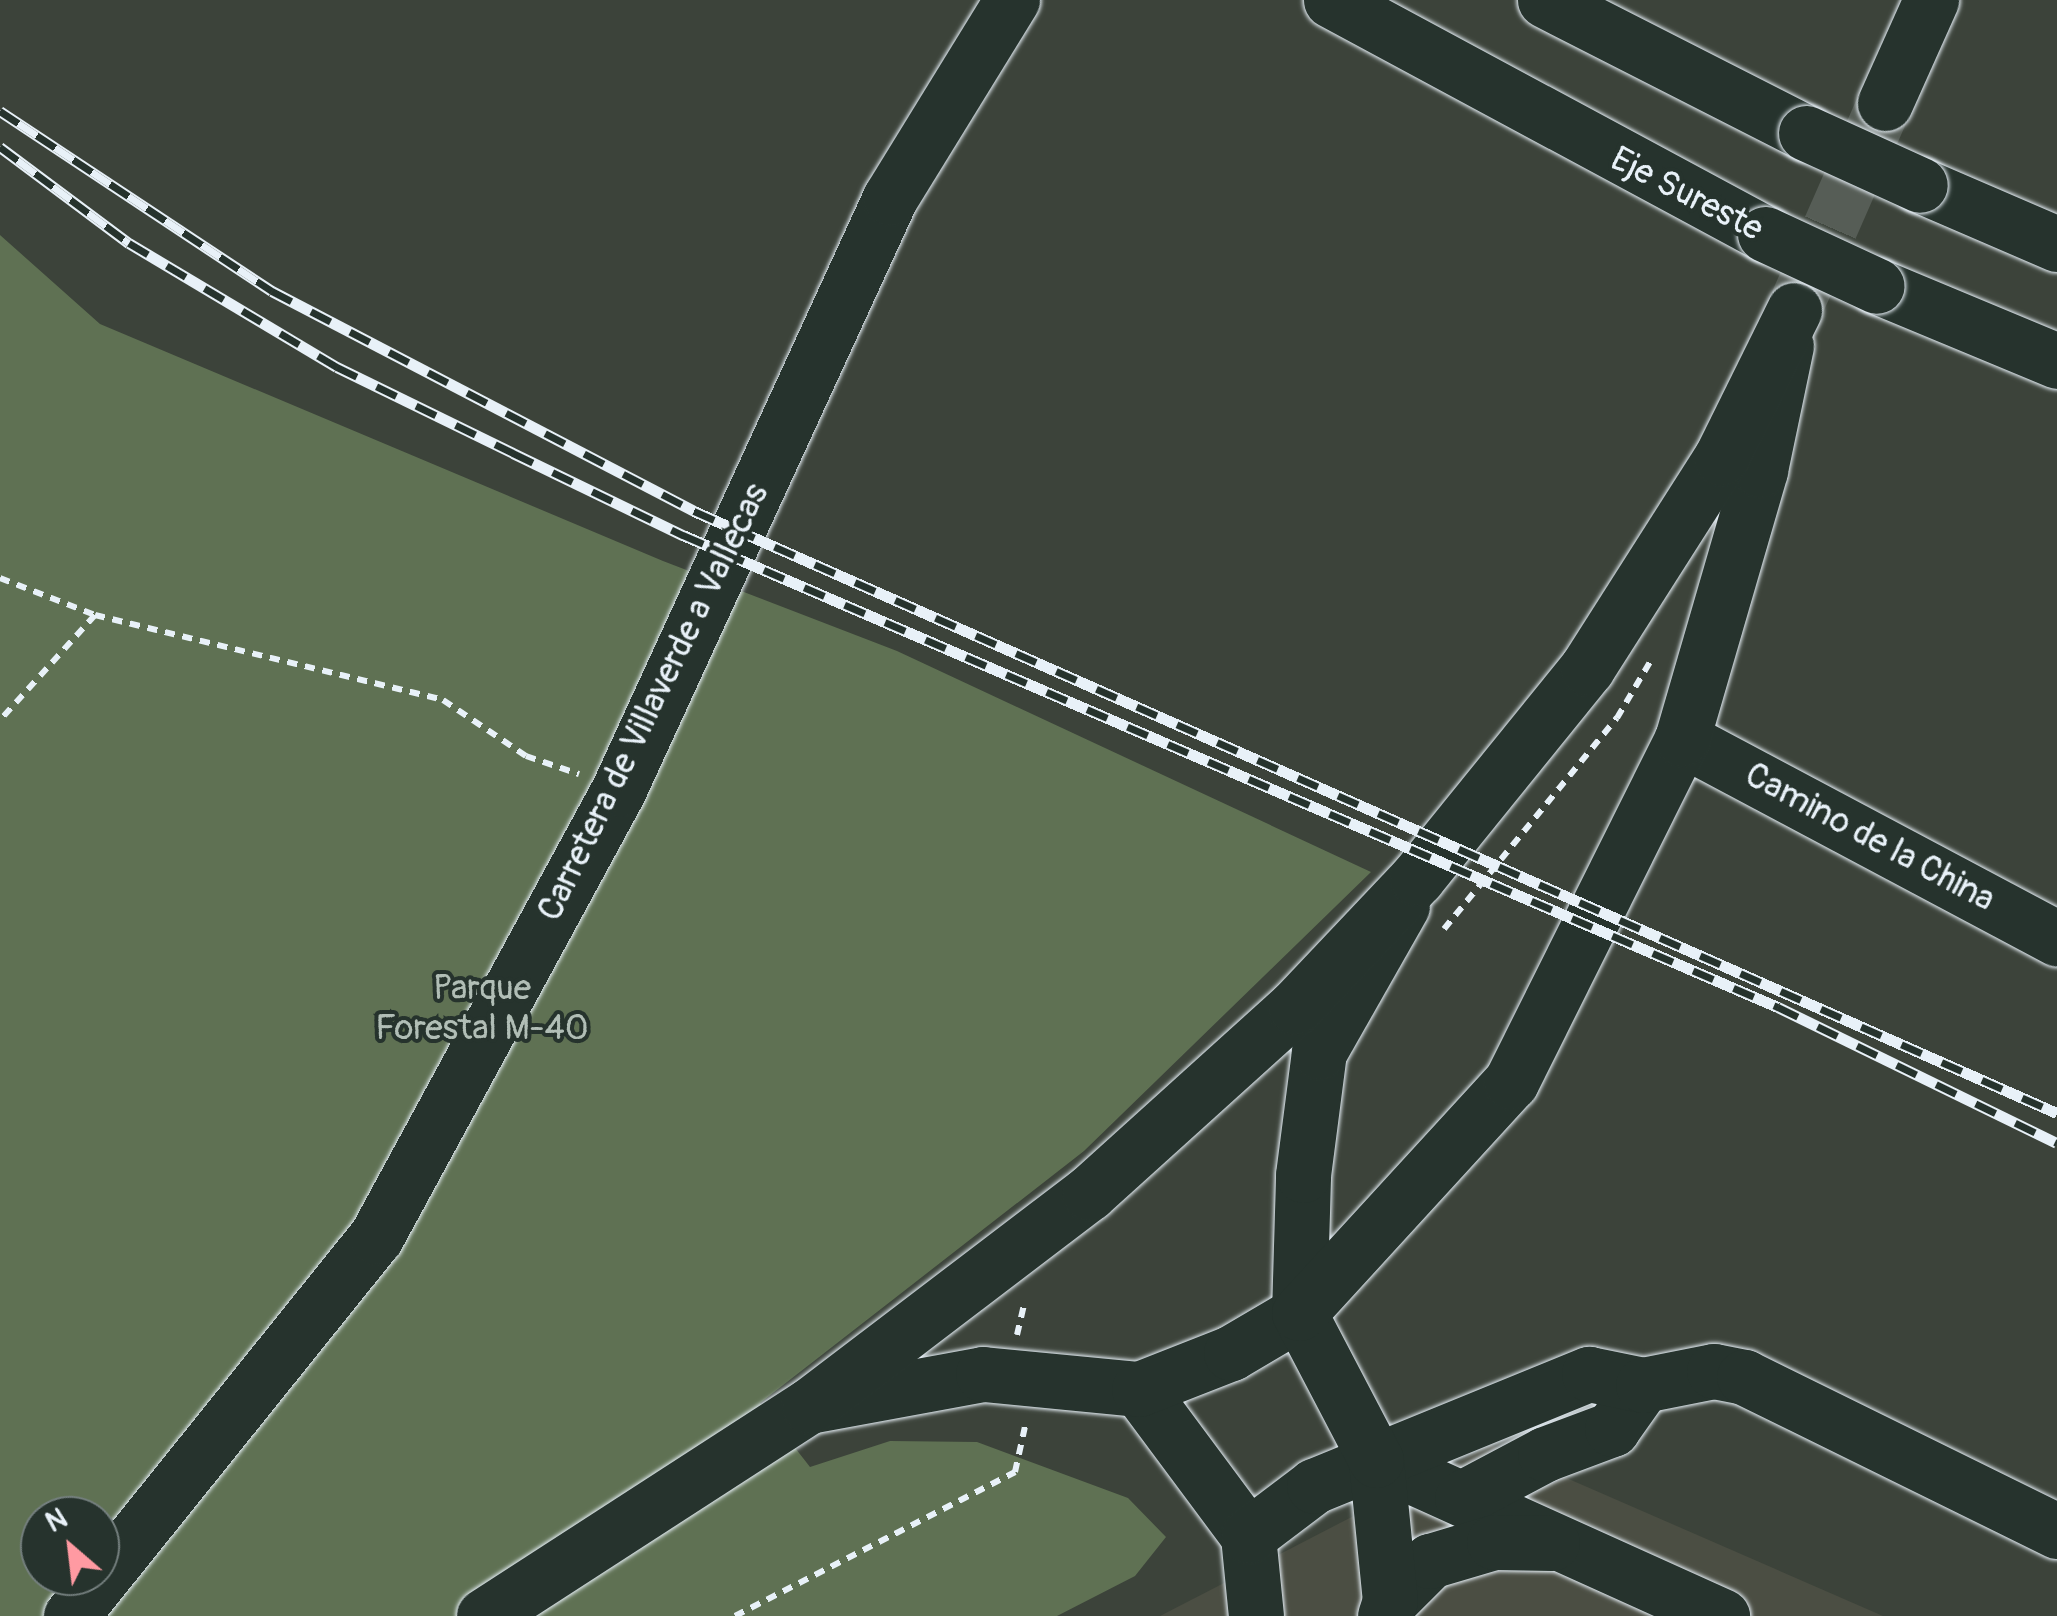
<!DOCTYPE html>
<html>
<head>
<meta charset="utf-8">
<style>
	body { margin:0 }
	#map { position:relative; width:2057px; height:1616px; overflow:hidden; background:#3c433a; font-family:Pangolin,sans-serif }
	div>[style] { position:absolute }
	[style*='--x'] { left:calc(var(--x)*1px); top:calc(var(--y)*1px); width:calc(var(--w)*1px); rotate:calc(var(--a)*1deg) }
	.built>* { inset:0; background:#4b4e43 }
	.green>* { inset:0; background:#5f7153 }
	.major-tunnel>* { height:55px; margin-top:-27.5px; transform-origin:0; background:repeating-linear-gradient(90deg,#565d56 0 55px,transparent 0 83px) }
	.path>* { height:6px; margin-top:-3px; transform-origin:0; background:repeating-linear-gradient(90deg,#e8f1f8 0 10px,transparent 0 18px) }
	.roads { filter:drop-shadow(0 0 2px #e8f1f8) drop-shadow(0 0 2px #e8f1f8) }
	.minor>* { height:55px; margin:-27.5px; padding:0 27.5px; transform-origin:27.5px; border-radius:27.5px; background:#26332d }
	.major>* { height:55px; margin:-27.5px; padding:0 27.5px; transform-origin:27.5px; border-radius:27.5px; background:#26332d }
	.highway>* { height:55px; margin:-27.5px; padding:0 27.5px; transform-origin:27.5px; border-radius:27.5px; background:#26332d }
	.rail>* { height:11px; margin-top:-5.5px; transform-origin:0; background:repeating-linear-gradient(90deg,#26332d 0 22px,#e8f1f8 0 44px); box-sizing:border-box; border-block:2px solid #e8f1f8 }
	.bridges { filter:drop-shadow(0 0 2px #e8f1f8) drop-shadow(0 0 2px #e8f1f8) }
	.highway-bridge>* { height:55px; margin:-27.5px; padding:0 27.5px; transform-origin:27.5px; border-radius:27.5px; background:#26332d }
	span { translate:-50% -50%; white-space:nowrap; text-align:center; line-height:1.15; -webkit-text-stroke:8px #26332d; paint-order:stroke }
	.street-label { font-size:35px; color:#e8f1f8 }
	.park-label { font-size:35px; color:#b1beb6 }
	.north { position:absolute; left:20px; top:1496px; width:100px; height:100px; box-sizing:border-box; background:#26332d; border:2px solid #747f7e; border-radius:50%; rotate:332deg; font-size:28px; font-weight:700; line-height:40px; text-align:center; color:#e8f1f8 }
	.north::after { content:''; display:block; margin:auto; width:35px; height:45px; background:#ff9aa2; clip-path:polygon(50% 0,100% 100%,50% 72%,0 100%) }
</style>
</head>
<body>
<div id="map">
	<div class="built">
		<i style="clip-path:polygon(1491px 1445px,1883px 1616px,1160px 1616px)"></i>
	</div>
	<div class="green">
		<i style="clip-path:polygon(evenodd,0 235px,100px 324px,663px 561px,897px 651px,1371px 872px,1084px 1151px,760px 1403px,810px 1467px,890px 1441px,977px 1442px,1128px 1498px,1166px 1537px,1135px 1576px,1057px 1616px,0 1616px,0 235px,40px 1516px,100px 1516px,100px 1576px,40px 1576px,40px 1516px)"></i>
	</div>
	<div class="major-tunnel">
		<i style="--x:1797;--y:303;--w:219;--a:-66.3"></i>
	</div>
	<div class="path">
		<i style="--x:0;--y:578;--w:102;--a:21.3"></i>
		<i style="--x:95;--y:615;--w:142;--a:132.1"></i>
		<i style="--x:95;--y:615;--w:358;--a:13.7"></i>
		<i style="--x:443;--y:700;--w:100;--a:34"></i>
		<i style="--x:526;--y:756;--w:56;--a:18.8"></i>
		<i style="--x:1444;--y:929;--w:273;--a:-50.7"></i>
		<i style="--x:1617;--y:718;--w:65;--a:-59.5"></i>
		<i style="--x:1017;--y:1335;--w:31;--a:-77"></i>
		<i style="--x:735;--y:1616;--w:315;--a:-27.2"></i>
		<i style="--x:1015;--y:1472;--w:51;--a:-77.6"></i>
	</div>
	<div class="roads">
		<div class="minor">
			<i style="--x:1682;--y:739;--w:425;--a:28"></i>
			<i style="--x:1139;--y:1389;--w:183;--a:53.4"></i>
			<i style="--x:809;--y:1406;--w:177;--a:-10.4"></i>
			<i style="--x:983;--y:1374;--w:157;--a:5.5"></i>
			<i style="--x:1139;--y:1389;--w:99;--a:-21.4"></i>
			<i style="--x:1231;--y:1353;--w:79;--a:-30.5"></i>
			<i style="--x:1299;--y:1313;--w:138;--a:-88.3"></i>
			<i style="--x:1303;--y:1175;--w:124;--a:-82.6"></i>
			<i style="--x:1319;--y:1052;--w:168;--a:-60.4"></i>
			<i style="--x:1376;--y:1460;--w:380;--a:24.3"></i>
			<i style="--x:1462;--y:1498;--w:94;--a:-27.9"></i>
			<i style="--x:1545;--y:1454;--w:72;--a:-20.5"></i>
			<i style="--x:1612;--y:1429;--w:54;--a:-54.8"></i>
			<i style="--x:1390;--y:1601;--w:57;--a:-45"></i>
			<i style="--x:1430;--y:1561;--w:67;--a:-16.5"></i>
			<i style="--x:1494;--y:1542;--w:58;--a:1"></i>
			<i style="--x:1256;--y:1616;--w:80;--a:-95.7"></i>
			<i style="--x:1248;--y:1536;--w:83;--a:-37.1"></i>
			<i style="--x:1314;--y:1486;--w:297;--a:-22.2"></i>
			<i style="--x:1589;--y:1374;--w:55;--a:11.5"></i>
			<i style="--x:1643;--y:1385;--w:72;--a:-11.2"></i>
			<i style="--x:1714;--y:1371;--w:31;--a:11"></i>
			<i style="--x:1744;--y:1377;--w:349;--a:26.2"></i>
			<i style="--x:1385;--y:1616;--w:16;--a:-72"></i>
			<i style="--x:1390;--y:1601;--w:142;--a:-95.7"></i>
			<i style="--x:1376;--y:1460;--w:166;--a:-117.6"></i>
			<i style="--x:1299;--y:1313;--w:314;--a:-47.5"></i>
			<i style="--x:1511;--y:1082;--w:383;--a:-63.5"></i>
			<i style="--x:1682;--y:739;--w:280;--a:-73.8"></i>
			<i style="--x:1760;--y:470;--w:127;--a:-78.2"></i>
		</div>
		<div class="major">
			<i style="--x:1885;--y:103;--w:113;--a:-65.9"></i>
			<i style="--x:71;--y:1616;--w:486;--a:-51.2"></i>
			<i style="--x:376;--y:1237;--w:510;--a:-61.52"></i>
			<i style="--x:619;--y:789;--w:650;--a:-65.37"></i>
			<i style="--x:890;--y:198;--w:233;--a:-58.4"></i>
			<i style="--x:484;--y:1616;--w:387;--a:-32.9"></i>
			<i style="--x:809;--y:1406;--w:352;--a:-37.3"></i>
			<i style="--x:1089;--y:1193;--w:278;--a:-42.1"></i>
			<i style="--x:1295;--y:1007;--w:178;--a:-46.6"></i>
			<i style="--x:1417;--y:878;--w:270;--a:-51"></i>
			<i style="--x:1587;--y:668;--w:249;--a:-57.5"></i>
			<i style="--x:1721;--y:458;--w:165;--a:-63.7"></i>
		</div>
		<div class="highway">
			<i style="--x:1331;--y:0;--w:493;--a:28.3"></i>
			<i style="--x:1545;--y:0;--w:293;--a:27"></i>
			<i style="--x:1920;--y:185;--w:149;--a:23.3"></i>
			<i style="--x:1877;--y:286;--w:195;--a:22.6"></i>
		</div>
	</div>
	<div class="rail">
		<i style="--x:0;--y:111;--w:326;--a:33.5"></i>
		<i style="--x:272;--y:291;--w:476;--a:27.5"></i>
		<i style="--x:694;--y:511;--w:1490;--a:23.83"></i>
		<i style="--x:0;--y:147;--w:161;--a:36.7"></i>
		<i style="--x:129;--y:243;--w:242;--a:30.8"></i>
		<i style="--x:337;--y:367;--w:196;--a:26"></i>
		<i style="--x:513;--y:453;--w:189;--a:25.8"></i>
		<i style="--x:683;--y:535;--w:1192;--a:23.32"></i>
		<i style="--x:1778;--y:1007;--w:310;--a:26"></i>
	</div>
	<div class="bridges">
		<div class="highway-bridge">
			<i style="--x:1806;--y:133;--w:125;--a:24.5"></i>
			<i style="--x:1765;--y:234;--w:123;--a:24.9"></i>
		</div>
	</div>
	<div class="street-label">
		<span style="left:1687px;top:194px;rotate:27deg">Eje Sureste</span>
		<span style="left:653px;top:702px;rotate:-64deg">Carretera de Villaverde a Vallecas</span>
		<span style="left:1870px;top:837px;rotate:28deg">Camino de la China</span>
	</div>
	<div class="park-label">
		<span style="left:482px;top:1008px">Parque<br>Forestal M-40</span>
	</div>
	<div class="north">N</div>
</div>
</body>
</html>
